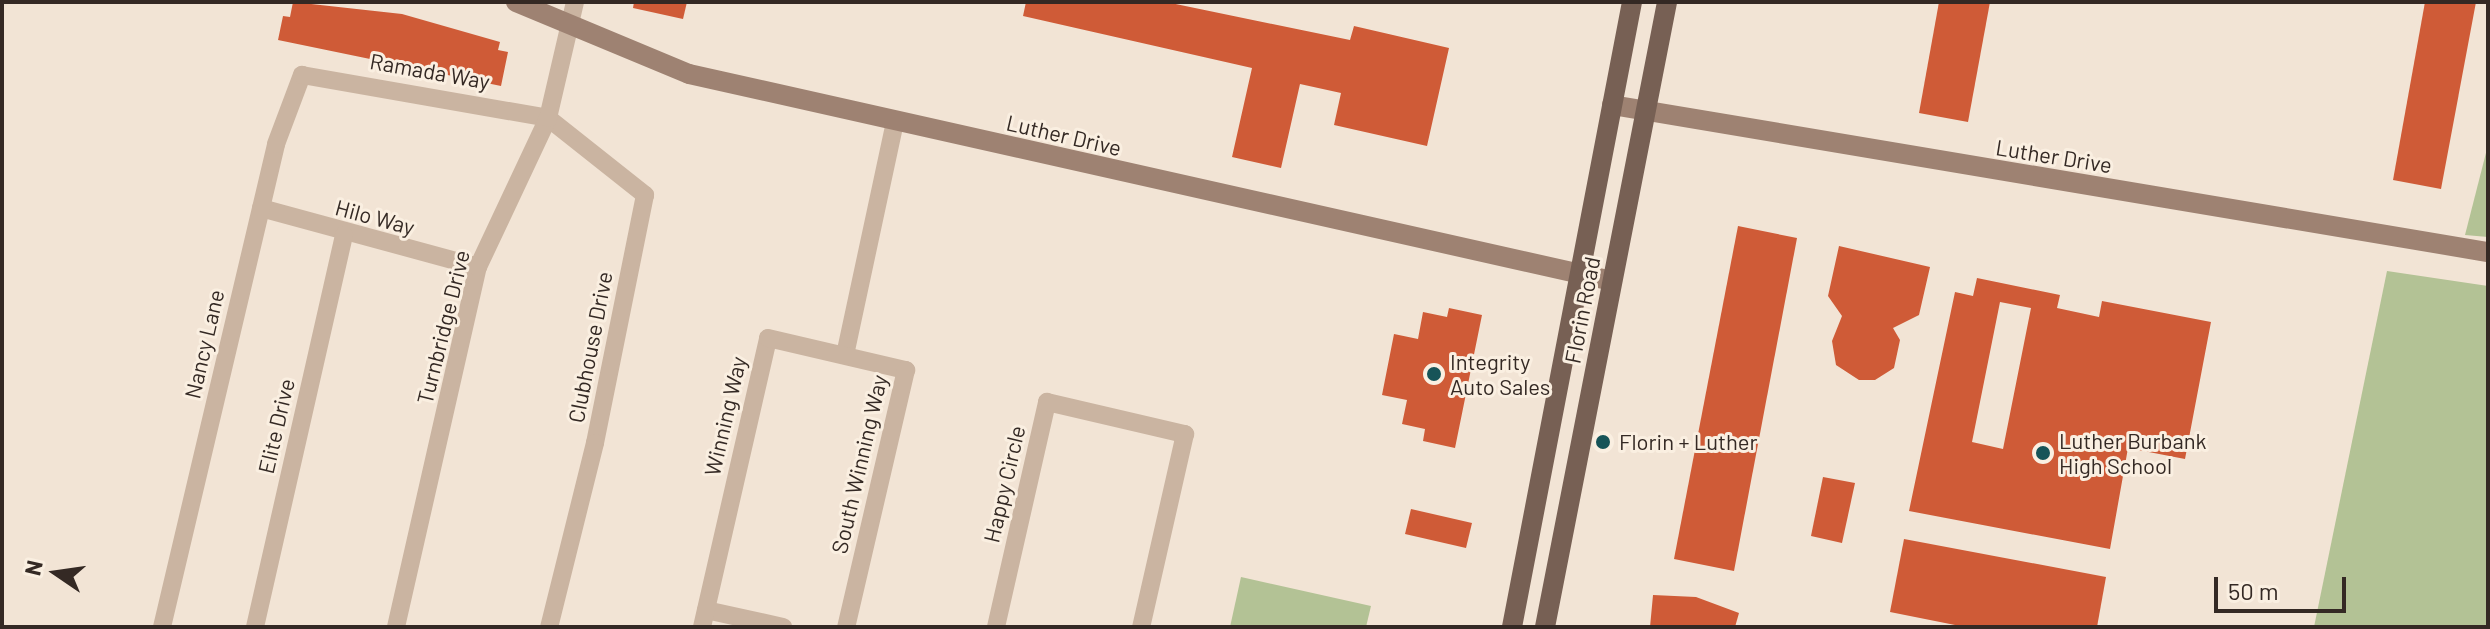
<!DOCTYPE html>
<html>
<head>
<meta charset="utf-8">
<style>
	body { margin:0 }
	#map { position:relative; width:2490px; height:629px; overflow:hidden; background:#f2e4d5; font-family:Barlow,sans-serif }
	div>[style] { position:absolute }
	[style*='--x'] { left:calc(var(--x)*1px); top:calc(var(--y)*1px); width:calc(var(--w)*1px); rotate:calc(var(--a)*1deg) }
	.green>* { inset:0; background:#b3c295 }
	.building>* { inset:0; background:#cf5b37 }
	.street>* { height:18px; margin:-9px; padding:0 9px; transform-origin:9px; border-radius:9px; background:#cab4a1 }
	.secondary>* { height:20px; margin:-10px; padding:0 10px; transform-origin:10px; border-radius:10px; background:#9e8272 }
	.primary>* { height:20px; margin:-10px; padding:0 10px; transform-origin:10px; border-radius:10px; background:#776054 }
	.dots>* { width:22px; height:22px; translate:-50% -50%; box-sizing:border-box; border:4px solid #faefe1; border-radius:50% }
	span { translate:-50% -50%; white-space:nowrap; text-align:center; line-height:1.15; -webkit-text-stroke:6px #faefe1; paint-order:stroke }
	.street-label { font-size:22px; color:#342924 }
	.poi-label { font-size:22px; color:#342924 }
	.left { translate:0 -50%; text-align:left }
	.frame { position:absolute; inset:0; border:4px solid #342924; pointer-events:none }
	.north { position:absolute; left:16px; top:533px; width:80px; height:80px; -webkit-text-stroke:6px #faefe1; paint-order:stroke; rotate:283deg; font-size:22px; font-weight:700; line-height:32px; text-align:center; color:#342924 }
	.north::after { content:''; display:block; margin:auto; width:28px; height:36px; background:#342924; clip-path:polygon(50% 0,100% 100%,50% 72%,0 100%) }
	.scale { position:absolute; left:2214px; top:577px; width:132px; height:36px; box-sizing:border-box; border:4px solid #342924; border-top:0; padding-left:10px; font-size:24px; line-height:28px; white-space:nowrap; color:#342924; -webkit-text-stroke:6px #faefe1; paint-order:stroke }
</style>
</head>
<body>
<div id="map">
	<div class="green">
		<i style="clip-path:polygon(2488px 145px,2488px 237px,2465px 235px)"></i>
		<i style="clip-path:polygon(2387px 271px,2488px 286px,2488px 627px,2314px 627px)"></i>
		<i style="clip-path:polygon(1241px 577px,1371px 606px,1366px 627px,1230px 627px)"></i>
	</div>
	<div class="building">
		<i style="clip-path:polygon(293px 2px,402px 14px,500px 42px,498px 50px,508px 52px,501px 86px,278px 40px,283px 16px,290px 17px)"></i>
		<i style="clip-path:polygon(634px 2px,687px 2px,683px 19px,633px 8px)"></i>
		<i style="clip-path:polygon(1026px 2px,1166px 2px,1350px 40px,1354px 26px,1449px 48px,1427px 146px,1334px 125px,1341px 93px,1300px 84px,1281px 168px,1232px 157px,1252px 68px,1023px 16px)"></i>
		<i style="clip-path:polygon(1939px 2px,1990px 2px,1968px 122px,1919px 113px)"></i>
		<i style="clip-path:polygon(2425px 2px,2476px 2px,2441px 189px,2393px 180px)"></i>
		<i style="clip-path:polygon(1738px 226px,1797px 238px,1734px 571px,1674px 559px)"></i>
		<i style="clip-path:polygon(1839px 246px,1930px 267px,1919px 315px,1893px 328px,1900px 340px,1894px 368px,1875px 380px,1859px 380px,1836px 365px,1832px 341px,1842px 316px,1828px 296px)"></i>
		<i style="clip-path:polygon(evenodd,1977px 278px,2060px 295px,2057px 308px,2099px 317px,2102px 301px,2211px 322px,2185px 459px,2128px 448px,2110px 549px,1909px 511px,1955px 292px,1973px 296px,1977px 278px,2000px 302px,2031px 308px,2003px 449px,1972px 442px,2000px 302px)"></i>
		<i style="clip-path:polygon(1449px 308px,1482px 315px,1455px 448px,1423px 441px,1425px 429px,1402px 424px,1407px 400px,1382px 395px,1394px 334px,1418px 339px,1423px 312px,1447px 317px)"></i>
		<i style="clip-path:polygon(1823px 477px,1855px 483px,1842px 543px,1811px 536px)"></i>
		<i style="clip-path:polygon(1411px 509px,1472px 523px,1466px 548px,1405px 534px)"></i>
		<i style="clip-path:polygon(1904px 539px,2106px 577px,2097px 627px,1965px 627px,1890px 612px)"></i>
		<i style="clip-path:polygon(1653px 595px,1696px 597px,1739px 613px,1735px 627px,1650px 627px)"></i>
	</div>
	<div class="street">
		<i style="--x:261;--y:208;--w:225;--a:15.2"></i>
		<i style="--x:845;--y:355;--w:238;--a:-77.9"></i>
		<i style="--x:706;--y:610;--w:79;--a:12.4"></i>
		<i style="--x:162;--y:627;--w:496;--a:-76.7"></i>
		<i style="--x:276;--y:144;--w:74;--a:-69.4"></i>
		<i style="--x:302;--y:75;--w:250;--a:9.9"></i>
		<i style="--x:548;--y:118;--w:124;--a:38.4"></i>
		<i style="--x:645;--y:195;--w:253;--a:101.4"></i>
		<i style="--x:595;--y:443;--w:190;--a:104"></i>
		<i style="--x:255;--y:627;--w:402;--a:-77.2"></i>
		<i style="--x:396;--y:627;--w:369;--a:-77.2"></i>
		<i style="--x:478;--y:267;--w:165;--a:-64.8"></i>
		<i style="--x:548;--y:118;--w:119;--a:-76.9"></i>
		<i style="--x:702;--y:627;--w:296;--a:-77.1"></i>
		<i style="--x:768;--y:338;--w:142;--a:13.1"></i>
		<i style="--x:906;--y:370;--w:264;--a:103.1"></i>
		<i style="--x:996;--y:627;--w:231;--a:-77.2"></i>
		<i style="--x:1047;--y:402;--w:142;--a:13.1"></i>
		<i style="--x:1185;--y:434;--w:198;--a:102.8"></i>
	</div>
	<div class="secondary">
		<i style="--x:516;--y:2;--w:187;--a:22.6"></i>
		<i style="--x:689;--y:74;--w:946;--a:12.64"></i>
		<i style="--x:1612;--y:105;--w:888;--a:9.53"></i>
	</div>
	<div class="primary">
		<i style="--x:1512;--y:627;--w:636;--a:-79.13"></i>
		<i style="--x:1545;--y:627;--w:637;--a:-78.95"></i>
	</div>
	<div class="dots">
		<i style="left:1434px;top:374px;background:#175458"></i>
		<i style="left:1603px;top:442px;background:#175458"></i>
		<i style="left:2043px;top:453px;background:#175458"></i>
	</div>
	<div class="street-label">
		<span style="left:430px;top:71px;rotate:10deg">Ramada Way</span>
		<span style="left:1064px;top:135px;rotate:13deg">Luther Drive</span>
		<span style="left:2054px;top:156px;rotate:9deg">Luther Drive</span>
		<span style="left:375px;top:217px;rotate:15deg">Hilo Way</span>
		<span style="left:1582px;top:310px;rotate:-79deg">Florin Road</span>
		<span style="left:443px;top:327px;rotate:-76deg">Turnbridge Drive</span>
		<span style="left:204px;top:344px;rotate:-77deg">Nancy Lane</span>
		<span style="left:590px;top:347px;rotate:-79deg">Clubhouse Drive</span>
		<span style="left:725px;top:416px;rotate:-77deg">Winning Way</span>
		<span style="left:276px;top:426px;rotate:-77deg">Elite Drive</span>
		<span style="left:859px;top:464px;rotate:-77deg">South Winning Way</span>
		<span style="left:1004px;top:484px;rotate:-77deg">Happy Circle</span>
	</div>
	<div class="poi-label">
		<span class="left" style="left:1450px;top:374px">Integrity<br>Auto Sales</span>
		<span class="left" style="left:2059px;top:453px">Luther Burbank<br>High School</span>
		<span class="left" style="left:1619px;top:442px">Florin + Luther</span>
	</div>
	<div class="frame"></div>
	<div class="north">N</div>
	<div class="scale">50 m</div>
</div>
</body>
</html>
